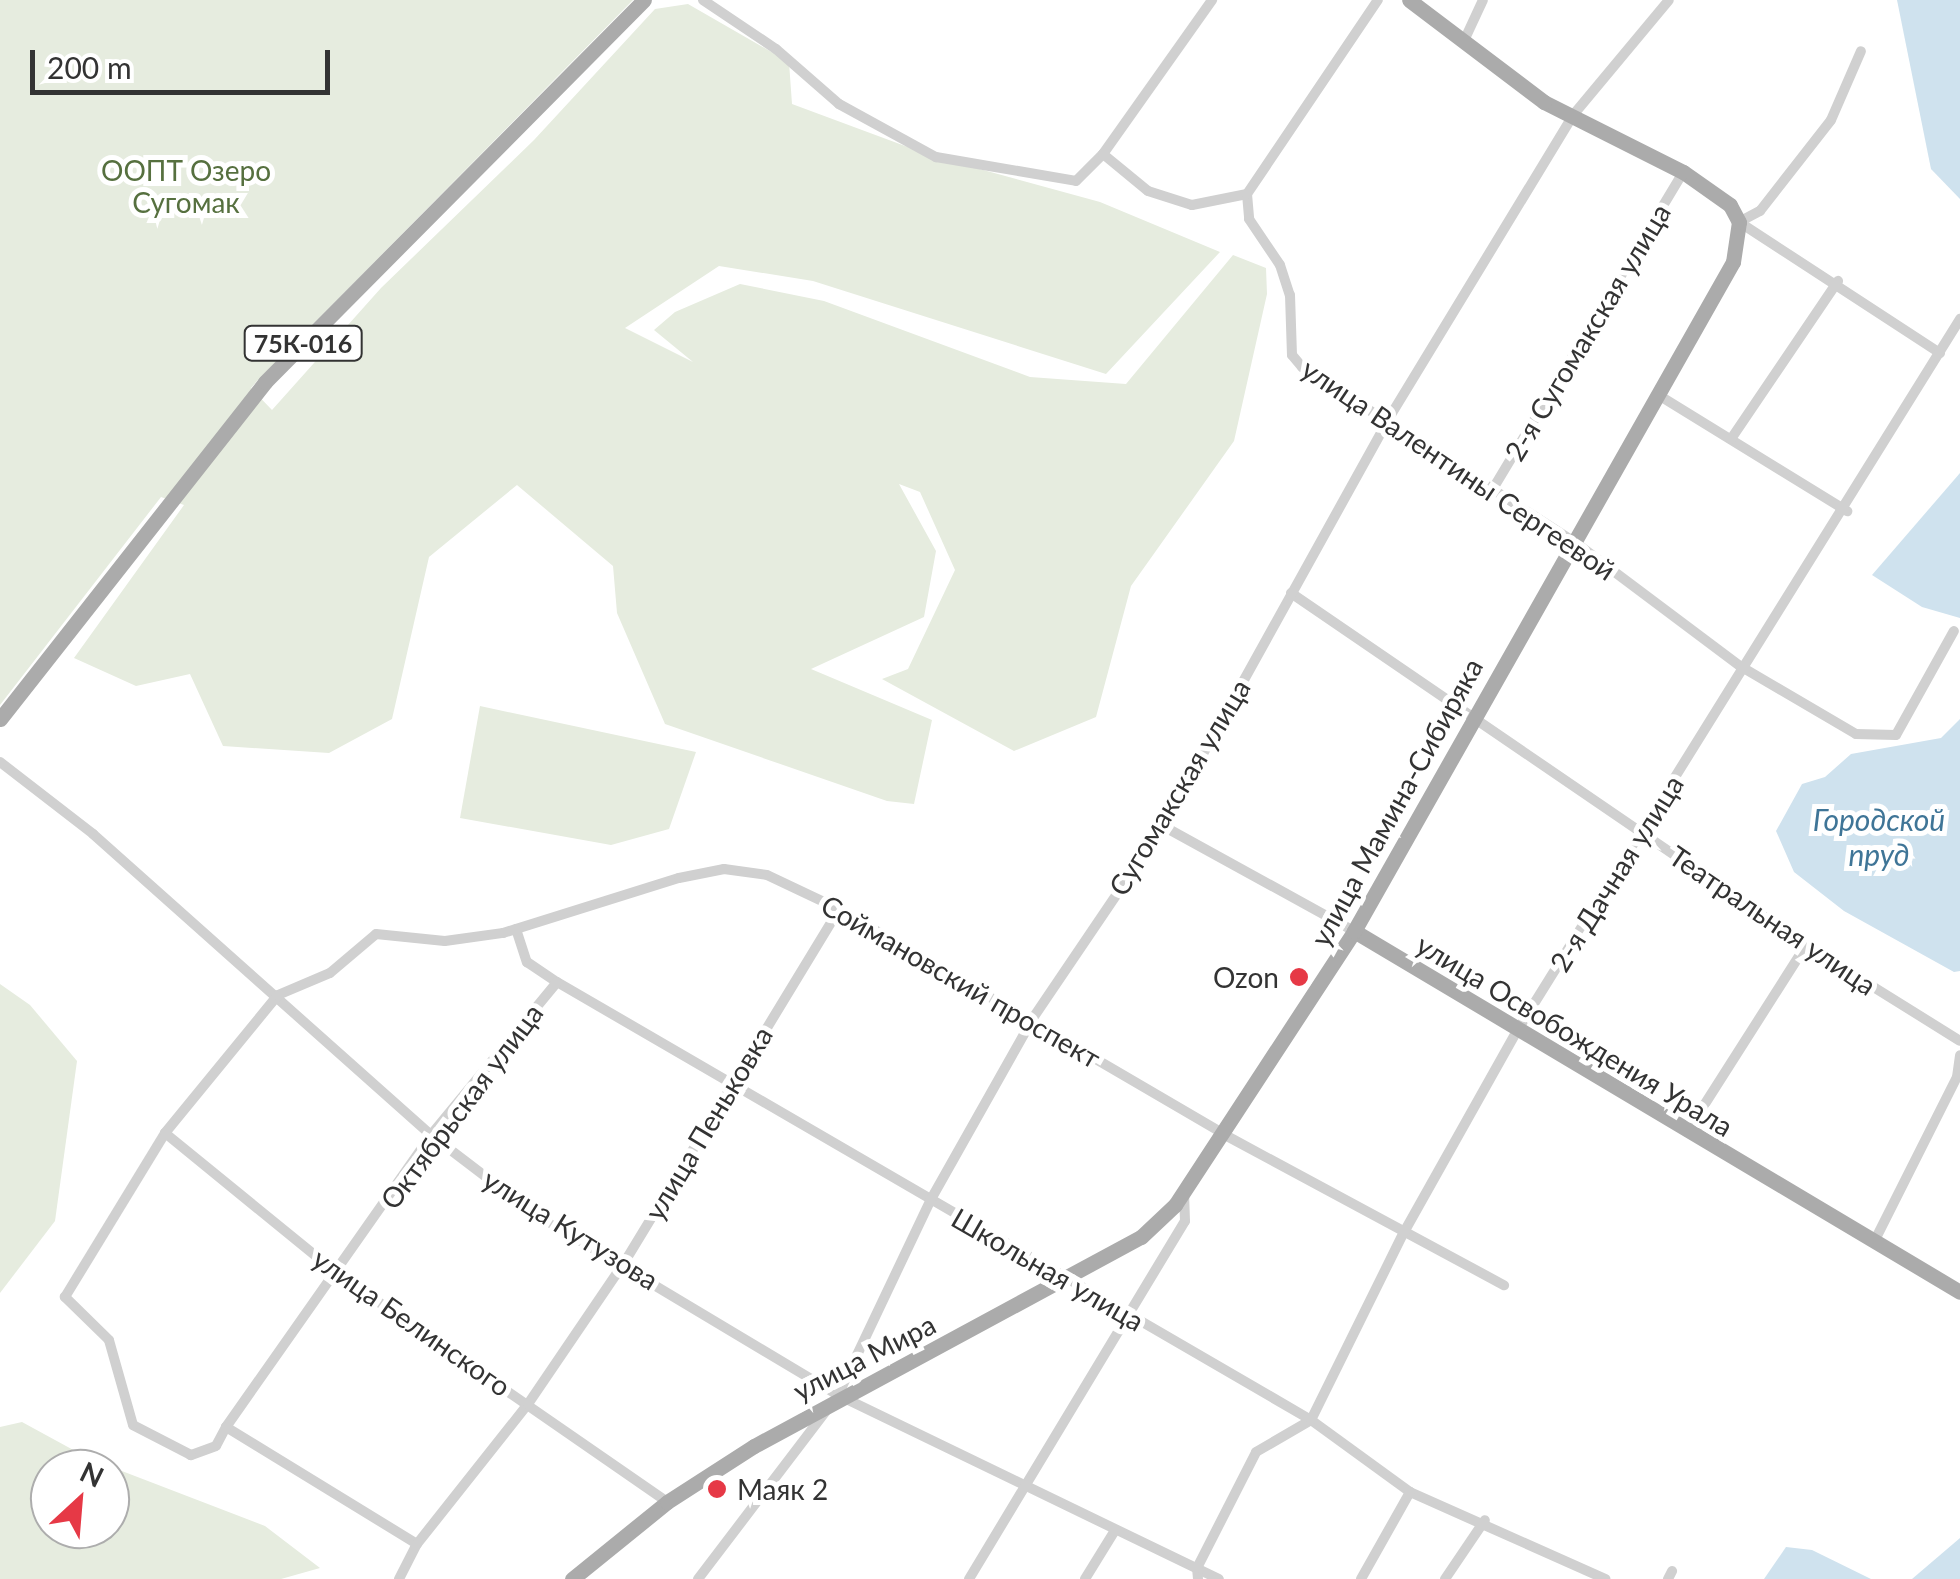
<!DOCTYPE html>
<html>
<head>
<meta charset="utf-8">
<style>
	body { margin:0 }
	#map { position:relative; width:1960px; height:1579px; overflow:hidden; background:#fff; font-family:Lato,sans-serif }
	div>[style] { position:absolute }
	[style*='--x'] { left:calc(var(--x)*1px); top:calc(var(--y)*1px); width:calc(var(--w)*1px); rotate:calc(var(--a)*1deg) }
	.green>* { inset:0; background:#e6ecdf }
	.water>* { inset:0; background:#cfe2ee }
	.street>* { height:10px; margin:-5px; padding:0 5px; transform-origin:5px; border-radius:5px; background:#d0d0d0 }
	.primary>* { height:15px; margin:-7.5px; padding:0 7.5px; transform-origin:7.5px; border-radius:7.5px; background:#ababab }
	.dots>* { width:28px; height:28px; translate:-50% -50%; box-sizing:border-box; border:5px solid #fff; border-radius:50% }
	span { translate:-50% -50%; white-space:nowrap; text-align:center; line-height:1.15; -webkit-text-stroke:10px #fff; paint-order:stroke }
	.shield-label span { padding:2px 8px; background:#fff; border:2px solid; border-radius:8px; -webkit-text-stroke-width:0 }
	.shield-label { font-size:25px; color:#333; font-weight:700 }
	.park-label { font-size:28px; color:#56703f }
	.street-label { font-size:28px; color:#333 }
	.poi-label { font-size:28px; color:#333 }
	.right { translate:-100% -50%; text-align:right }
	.left { translate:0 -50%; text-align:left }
	.water-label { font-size:30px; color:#3f7597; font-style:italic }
	.north { position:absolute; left:30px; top:1449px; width:100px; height:100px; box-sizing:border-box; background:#fff; border:2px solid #adadad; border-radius:50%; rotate:26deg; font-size:28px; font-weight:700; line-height:40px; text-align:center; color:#333 }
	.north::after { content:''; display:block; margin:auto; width:35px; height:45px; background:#e63946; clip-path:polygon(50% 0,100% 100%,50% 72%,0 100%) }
	.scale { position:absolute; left:30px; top:50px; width:300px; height:45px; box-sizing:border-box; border:5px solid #333; border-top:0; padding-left:12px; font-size:30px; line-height:35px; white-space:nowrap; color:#333; -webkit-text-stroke:8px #fff; paint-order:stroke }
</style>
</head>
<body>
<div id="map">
	<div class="green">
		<i style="clip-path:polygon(0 0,633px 0,257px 381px,251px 388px,272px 410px,381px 288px,534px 140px,655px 9px,688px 4px,789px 62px,792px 104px,932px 156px,1100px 202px,1220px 252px,1106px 374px,813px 281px,719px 266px,625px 328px,693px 362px,654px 330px,675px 312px,740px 284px,824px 301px,1030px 377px,1126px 384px,1233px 255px,1266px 268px,1267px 294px,1234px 441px,1131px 586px,1096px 717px,1014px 751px,882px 679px,908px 669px,955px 570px,920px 492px,899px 484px,936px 551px,924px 617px,811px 669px,932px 720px,914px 804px,887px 801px,665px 724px,617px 613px,613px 566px,517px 485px,429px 557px,392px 719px,329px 753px,223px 746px,190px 674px,136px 686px,74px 658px,184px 505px,161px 497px,0 705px)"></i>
		<i style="clip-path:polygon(480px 706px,696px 752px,669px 829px,611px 845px,460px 818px)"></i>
		<i style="clip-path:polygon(0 984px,30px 1005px,77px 1061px,55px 1221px,0 1293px)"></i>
		<i style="clip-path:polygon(evenodd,22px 1422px,88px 1458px,265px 1526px,320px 1568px,281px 1579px,0 1579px,0 1427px,22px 1422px,50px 1469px,110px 1469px,110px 1529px,50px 1529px,50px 1469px)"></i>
	</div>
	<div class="water">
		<i style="clip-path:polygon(1897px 0,1960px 0,1960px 199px,1931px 169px)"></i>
		<i style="clip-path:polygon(1960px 473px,1960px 618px,1922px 607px,1872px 575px)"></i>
		<i style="clip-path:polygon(1960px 719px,1960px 971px,1954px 972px,1844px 911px,1794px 872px,1776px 831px,1802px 784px,1825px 777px,1851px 754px,1941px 738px)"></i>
		<i style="clip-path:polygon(1960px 1538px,1960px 1579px,1912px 1579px)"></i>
		<i style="clip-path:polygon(1786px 1547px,1812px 1550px,1871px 1579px,1764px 1579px)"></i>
	</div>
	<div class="street">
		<i style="--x:703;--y:0;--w:88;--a:33.9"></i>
		<i style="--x:776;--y:49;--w:84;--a:41.1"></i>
		<i style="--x:839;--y:104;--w:111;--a:28.7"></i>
		<i style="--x:936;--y:157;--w:142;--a:9.7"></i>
		<i style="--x:1076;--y:181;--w:38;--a:-45"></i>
		<i style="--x:1103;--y:154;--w:58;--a:39.4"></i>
		<i style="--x:1148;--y:191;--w:46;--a:17.7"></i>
		<i style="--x:1192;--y:205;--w:56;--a:-11.3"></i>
		<i style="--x:1247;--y:194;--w:25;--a:85"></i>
		<i style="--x:1249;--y:219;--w:55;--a:56"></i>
		<i style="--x:1280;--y:265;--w:32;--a:72"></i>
		<i style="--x:1290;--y:295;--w:60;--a:88.1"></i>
		<i style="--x:1292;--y:355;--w:16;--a:50"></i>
		<i style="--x:1302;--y:367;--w:326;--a:32.7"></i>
		<i style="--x:1576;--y:543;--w:205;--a:36.9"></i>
		<i style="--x:1740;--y:666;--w:134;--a:30.4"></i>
		<i style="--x:1856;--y:734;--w:40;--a:1.4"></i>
		<i style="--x:1896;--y:735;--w:119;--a:-60.9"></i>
		<i style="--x:1463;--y:43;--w:47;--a:-65.1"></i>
		<i style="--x:1103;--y:154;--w:189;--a:-54.7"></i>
		<i style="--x:1247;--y:194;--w:234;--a:-56"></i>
		<i style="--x:1739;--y:222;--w:240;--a:33.1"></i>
		<i style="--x:1739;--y:222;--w:24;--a:-28"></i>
		<i style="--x:1760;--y:211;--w:115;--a:-52"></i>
		<i style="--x:1831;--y:120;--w:75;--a:-66.5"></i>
		<i style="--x:1660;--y:396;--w:220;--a:31.6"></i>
		<i style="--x:1731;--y:439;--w:191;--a:-55.9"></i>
		<i style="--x:1491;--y:492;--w:373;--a:-59"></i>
		<i style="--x:1291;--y:593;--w:624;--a:34.35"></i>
		<i style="--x:1806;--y:945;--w:181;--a:31.9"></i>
		<i style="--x:0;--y:762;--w:118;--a:37.7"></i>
		<i style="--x:93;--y:834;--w:453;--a:41.7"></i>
		<i style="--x:431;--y:1135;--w:127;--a:37.3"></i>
		<i style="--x:532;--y:1212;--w:357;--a:30.9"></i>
		<i style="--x:838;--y:1395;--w:423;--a:25.8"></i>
		<i style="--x:1163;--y:826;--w:218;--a:28.8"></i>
		<i style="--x:516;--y:929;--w:35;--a:72"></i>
		<i style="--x:527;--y:962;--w:36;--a:34"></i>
		<i style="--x:557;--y:982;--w:872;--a:30.15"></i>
		<i style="--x:1311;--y:1420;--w:122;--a:36"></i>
		<i style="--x:1410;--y:1492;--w:214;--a:24"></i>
		<i style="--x:1687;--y:1132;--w:222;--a:-57.5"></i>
		<i style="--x:165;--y:1133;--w:223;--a:39.2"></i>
		<i style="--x:338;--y:1274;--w:400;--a:34.7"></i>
		<i style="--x:1875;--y:1240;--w:182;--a:-63.3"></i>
		<i style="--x:1957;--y:1077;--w:22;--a:-82"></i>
		<i style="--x:226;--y:1427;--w:357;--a:-54.9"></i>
		<i style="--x:431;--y:1135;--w:198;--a:-50.5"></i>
		<i style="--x:417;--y:1544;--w:224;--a:-148.5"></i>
		<i style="--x:226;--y:1427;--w:21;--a:118"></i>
		<i style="--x:216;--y:1446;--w:27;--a:160"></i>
		<i style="--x:191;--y:1455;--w:65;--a:-152.7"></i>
		<i style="--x:133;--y:1425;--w:88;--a:-105.8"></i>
		<i style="--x:109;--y:1340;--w:62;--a:-135.7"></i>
		<i style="--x:65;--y:1297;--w:192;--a:-58.6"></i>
		<i style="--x:165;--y:1133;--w:178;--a:-50.7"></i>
		<i style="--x:278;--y:995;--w:56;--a:-22.9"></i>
		<i style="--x:330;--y:973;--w:60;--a:-40.3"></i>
		<i style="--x:376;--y:934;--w:69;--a:5.8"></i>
		<i style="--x:445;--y:941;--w:59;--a:-7.9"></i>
		<i style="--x:503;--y:933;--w:184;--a:-17.4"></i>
		<i style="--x:679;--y:878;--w:46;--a:-11.3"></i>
		<i style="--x:724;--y:869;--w:43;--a:7.9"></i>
		<i style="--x:767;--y:875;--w:80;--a:25.3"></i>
		<i style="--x:839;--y:909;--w:447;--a:30.3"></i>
		<i style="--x:1225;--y:1135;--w:317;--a:28.3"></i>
		<i style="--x:399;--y:1579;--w:39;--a:-63"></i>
		<i style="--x:417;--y:1544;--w:179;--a:-51.6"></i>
		<i style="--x:528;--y:1404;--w:171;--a:-55.8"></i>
		<i style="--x:624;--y:1263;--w:414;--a:-58.7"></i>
		<i style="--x:698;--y:1579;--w:231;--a:-52.7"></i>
		<i style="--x:838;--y:1395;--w:215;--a:-64.6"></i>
		<i style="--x:930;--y:1201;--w:210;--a:-60.6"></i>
		<i style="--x:1033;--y:1018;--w:232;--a:-55.9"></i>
		<i style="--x:1163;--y:826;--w:461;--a:-61"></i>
		<i style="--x:1386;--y:423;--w:362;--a:-58.7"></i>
		<i style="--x:1574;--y:114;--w:148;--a:-50.2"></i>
		<i style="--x:969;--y:1579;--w:418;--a:-58.9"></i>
		<i style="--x:1185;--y:1221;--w:29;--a:-92"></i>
		<i style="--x:1085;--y:1579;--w:55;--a:-58.3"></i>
		<i style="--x:1198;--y:1579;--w:11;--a:-95"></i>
		<i style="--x:1197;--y:1568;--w:130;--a:-63"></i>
		<i style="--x:1256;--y:1452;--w:64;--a:-30.2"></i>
		<i style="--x:1311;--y:1420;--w:208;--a:-63.7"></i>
		<i style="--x:1403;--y:1234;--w:233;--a:-60.7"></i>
		<i style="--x:1517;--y:1031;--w:839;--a:-58.11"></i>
		<i style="--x:1361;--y:1579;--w:100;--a:-60.6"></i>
		<i style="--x:1445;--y:1579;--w:71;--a:-55.9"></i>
		<i style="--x:1668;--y:1579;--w:9;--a:-63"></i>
	</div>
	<div class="primary">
		<i style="--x:0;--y:719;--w:429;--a:-51.8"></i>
		<i style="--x:265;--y:382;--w:538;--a:-45.23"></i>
		<i style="--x:1354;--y:931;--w:705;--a:30.78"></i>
		<i style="--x:572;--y:1579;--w:122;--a:-39"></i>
		<i style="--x:667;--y:1502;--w:103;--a:-32.8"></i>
		<i style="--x:754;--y:1446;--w:440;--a:-28.4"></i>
		<i style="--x:1141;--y:1237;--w:47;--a:-43.3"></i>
		<i style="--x:1175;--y:1205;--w:327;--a:-56.8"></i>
		<i style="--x:1354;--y:931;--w:769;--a:-60.47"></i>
		<i style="--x:1733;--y:262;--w:40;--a:-81.5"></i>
		<i style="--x:1739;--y:222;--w:19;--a:-118"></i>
		<i style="--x:1730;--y:205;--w:57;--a:-144.9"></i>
		<i style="--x:1683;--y:172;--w:156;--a:-153.3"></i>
		<i style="--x:1544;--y:102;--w:169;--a:-142.9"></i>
	</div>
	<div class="dots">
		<i style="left:1299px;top:977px;background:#e63946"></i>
		<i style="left:717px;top:1489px;background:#e63946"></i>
	</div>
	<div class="shield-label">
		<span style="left:303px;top:343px">75К-016</span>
	</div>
	<div class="park-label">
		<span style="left:186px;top:186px">ООПТ Озеро<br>Сугомак</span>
	</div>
	<div class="street-label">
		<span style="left:1587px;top:332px;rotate:-59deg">2-я Сугомакская улица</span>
		<span style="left:1459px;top:469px;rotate:34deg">улица Валентины Сергеевой</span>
		<span style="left:1179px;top:787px;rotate:-59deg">Сугомакская улица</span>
		<span style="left:1396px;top:802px;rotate:-61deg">улица Мамина-Сибиряка</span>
		<span style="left:1616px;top:873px;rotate:-58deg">2-я Дачная улица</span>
		<span style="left:1773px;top:920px;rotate:34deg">Театральная улица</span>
		<span style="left:961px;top:981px;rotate:30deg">Соймановский проспект</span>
		<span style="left:1575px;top:1035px;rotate:31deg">улица Освобождения Урала</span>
		<span style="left:461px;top:1106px;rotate:-53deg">Октябрьская улица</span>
		<span style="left:708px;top:1123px;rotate:-59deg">улица Пеньковка</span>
		<span style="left:571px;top:1229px;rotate:32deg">улица Кутузова</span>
		<span style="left:1048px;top:1269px;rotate:30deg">Школьная улица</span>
		<span style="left:412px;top:1322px;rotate:35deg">улица Белинского</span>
		<span style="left:864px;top:1357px;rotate:-27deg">улица Мира</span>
	</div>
	<div class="poi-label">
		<span class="right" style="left:1279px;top:977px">Ozon</span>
		<span class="left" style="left:737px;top:1489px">Маяк 2</span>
	</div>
	<div class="water-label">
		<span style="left:1879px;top:836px">Городской<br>пруд</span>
	</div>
	<div class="north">N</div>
	<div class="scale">200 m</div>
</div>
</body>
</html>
